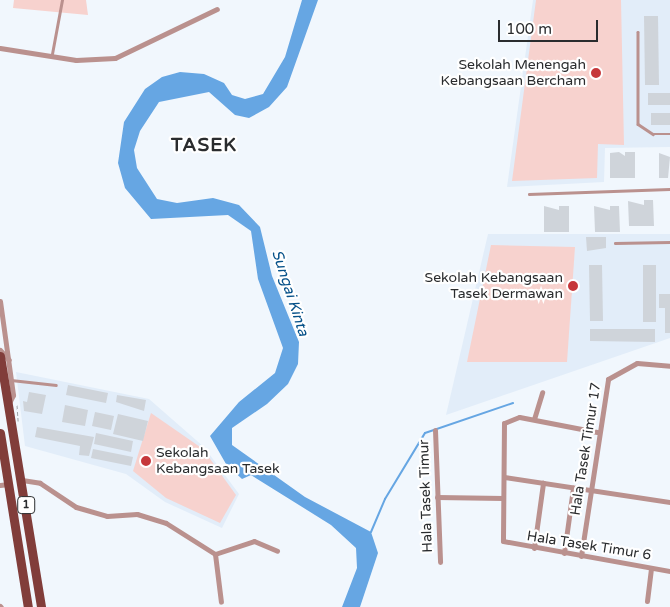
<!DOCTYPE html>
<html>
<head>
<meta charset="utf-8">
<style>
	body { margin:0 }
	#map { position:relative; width:670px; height:607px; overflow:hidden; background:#f1f7fd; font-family:"Varela Round",sans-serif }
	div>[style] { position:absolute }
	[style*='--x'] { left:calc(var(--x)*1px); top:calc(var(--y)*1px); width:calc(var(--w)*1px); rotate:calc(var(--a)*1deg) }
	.built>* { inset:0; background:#e2edf9 }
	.green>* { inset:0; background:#f7d2ce }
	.water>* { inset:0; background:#66a6e3 }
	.stream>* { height:2px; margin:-1px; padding:0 1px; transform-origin:1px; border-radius:1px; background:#66a6e3 }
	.building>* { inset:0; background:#cfd4da }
	.path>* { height:1px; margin-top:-0.5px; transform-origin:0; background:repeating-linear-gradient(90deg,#9da2a6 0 4px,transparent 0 6.5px) }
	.lane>* { height:2.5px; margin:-1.25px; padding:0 1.25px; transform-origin:1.25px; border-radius:1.25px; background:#ba918e }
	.street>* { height:5px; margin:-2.5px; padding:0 2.5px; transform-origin:2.5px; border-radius:2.5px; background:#ba918e }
	.primary>* { height:9px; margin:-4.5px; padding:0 4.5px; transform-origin:4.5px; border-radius:4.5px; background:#813d3a }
	.dots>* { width:14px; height:14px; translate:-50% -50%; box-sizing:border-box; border:2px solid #fff; border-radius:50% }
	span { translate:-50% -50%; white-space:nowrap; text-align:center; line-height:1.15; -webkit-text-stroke:4.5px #fff; paint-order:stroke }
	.shield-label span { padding:1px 4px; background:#fff; border:1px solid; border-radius:4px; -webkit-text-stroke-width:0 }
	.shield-label { font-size:12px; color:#2a2c2e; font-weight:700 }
	.poi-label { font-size:14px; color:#2a2c2e }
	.right { translate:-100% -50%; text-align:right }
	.left { translate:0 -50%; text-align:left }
	.street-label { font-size:14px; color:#2a2c2e }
	.water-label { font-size:15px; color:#065189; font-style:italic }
	.district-label { font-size:19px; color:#2a2c2e; font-weight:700; letter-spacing:1px }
	.scale { position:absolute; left:498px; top:20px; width:100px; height:22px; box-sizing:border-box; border:2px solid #2a2c2e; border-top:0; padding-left:6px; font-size:15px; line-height:18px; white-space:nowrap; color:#2a2c2e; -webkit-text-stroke:4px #fff; paint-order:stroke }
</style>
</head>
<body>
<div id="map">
	<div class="built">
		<i style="clip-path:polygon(533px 0,670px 0,670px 147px,605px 148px,604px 182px,507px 187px)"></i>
		<i style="clip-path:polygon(488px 234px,670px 234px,670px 338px,446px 415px)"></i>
		<i style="clip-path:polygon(16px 372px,149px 399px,204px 447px,239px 494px,222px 528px,165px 502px,126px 474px,25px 446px)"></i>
	</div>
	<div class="green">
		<i style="clip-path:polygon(14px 0,86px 0,88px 15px,13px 8px)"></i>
		<i style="clip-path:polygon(536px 0,621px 0,624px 145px,598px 144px,597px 178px,512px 181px)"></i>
		<i style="clip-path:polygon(491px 245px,575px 247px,567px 362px,467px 362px)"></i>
		<i style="clip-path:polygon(151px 413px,203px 449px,236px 495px,220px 523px,166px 498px,133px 471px)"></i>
	</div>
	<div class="water">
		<i style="clip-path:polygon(302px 0,318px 0,287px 87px,269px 107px,249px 118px,235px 115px,209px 92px,159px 102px,140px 131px,134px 150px,137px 168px,157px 199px,177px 203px,213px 198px,239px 205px,260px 227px,272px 276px,299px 342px,298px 364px,288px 384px,267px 404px,232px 428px,232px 445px,305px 497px,371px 532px,378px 553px,360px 607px,342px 607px,357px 568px,356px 548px,331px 525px,251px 475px,242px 479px,226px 464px,210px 436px,239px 402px,275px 373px,283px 348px,258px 279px,251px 231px,228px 215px,151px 219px,125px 188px,118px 163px,124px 122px,145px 89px,162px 77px,180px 72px,204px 74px,224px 83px,232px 95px,245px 99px,263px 94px,285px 57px)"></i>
	</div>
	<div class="stream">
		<i style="--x:371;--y:532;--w:36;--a:-67"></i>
		<i style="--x:385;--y:499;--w:77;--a:-58.8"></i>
		<i style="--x:425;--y:433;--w:93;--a:-18.8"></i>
	</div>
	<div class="building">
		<i style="clip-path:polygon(644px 16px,658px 16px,659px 85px,645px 85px)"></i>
		<i style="clip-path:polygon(648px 93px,670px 93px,670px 105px,648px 105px)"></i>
		<i style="clip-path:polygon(651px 113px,670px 113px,670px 125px,651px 125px)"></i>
		<i style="clip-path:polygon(619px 152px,625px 156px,625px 152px,635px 152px,635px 178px,610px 178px,610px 153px)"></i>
		<i style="clip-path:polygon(659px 153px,670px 157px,668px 178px,659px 178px)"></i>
		<i style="clip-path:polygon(644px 200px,653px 200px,654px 226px,629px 226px,628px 201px,644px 205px)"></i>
		<i style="clip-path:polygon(544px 206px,559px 210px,559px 206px,569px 206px,569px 232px,544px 232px)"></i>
		<i style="clip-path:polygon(594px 206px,610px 210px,610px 206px,619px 206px,620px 232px,595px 232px)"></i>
		<i style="clip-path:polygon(586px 237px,606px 237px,606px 248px,587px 251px)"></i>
		<i style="clip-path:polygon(589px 265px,602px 265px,603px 321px,590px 321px)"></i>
		<i style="clip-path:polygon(643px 265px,656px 265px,656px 322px,643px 322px)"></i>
		<i style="clip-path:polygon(659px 294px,670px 294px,670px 333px,665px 333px,665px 308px,659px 308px)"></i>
		<i style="clip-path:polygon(590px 329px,655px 329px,655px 342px,590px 341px)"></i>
		<i style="clip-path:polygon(68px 385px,108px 393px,106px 403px,66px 395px)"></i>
		<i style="clip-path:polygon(29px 392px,46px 395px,42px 414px,24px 411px,23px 401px,27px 402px)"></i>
		<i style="clip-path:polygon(117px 395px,146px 400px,144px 411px,116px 402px)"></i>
		<i style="clip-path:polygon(65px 405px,88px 410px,85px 426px,62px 422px)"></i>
		<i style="clip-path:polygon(95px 412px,114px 416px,111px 430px,92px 426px)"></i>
		<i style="clip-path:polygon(118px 414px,148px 421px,143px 441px,113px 434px)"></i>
		<i style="clip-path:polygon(37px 427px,94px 437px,89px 456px,79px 455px,80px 446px,35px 437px)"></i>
		<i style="clip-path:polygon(96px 433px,133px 441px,131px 452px,94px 444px)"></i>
		<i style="clip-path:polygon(93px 449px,133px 457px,131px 466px,91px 458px)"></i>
	</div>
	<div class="path">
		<i style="--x:17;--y:405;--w:16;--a:86"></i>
	</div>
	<div class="lane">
		<i style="--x:638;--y:32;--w:92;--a:90"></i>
		<i style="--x:638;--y:124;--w:18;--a:34"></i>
		<i style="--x:653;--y:134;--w:17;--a:0"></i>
		<i style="--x:52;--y:54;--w:55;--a:-79.5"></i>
		<i style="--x:529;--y:194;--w:141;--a:-2"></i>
		<i style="--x:615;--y:243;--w:55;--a:-1"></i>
		<i style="--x:11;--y:380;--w:45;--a:6.3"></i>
	</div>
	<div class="street">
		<i style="--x:0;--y:48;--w:77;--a:9"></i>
		<i style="--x:76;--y:60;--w:39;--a:-3"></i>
		<i style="--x:115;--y:58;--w:113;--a:-25.7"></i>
		<i style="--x:0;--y:301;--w:95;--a:82.1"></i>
		<i style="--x:13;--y:395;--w:9;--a:117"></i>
		<i style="--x:0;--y:350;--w:13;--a:48"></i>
		<i style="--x:534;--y:419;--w:28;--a:-73"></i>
		<i style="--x:435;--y:430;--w:132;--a:87.8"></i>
		<i style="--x:597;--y:432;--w:79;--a:-169.1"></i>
		<i style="--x:519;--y:417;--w:16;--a:158"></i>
		<i style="--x:504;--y:423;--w:118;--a:90.5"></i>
		<i style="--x:503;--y:541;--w:170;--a:10.2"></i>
		<i style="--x:504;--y:477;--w:168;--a:8.6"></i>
		<i style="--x:22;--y:480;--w:18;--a:9"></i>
		<i style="--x:40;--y:483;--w:43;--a:33.7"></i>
		<i style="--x:76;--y:507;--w:32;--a:16"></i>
		<i style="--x:107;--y:516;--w:30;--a:-4"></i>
		<i style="--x:137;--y:514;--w:30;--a:17"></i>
		<i style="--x:166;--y:523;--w:58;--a:32.3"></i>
		<i style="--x:215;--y:554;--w:41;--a:-18.4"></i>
		<i style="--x:254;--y:541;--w:25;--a:23"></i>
		<i style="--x:0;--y:485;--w:9;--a:-6"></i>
		<i style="--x:437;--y:497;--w:66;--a:0.9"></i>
		<i style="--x:534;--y:548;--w:66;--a:-82.1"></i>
		<i style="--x:564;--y:553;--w:66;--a:-82.1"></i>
		<i style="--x:215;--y:554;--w:48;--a:82.9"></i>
		<i style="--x:581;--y:556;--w:179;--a:-81.3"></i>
		<i style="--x:608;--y:379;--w:33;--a:-29"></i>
		<i style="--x:637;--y:363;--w:33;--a:5"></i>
		<i style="--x:647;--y:601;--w:33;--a:-83"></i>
		<i style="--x:0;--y:606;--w:1;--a:45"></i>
	</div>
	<div class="primary">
		<i style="--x:0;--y:356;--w:254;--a:80.7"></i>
		<i style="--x:0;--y:433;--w:176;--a:80.9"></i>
	</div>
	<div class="dots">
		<i style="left:596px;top:73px;background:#c6373a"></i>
		<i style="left:573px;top:286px;background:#c6373a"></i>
		<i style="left:146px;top:461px;background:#c6373a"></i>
	</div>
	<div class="shield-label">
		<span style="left:26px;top:505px">1</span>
	</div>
	<div class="poi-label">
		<span class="right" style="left:586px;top:73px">Sekolah Menengah<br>Kebangsaan Bercham</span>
		<span class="right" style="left:563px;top:286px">Sekolah Kebangsaan<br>Tasek Dermawan</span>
		<span class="left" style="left:156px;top:461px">Sekolah<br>Kebangsaan Tasek</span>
	</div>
	<div class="street-label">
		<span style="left:586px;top:449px;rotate:-81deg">Hala Tasek Timur 17</span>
		<span style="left:426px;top:496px;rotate:-92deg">Hala Tasek Timur</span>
		<span style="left:589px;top:546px;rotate:9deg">Hala Tasek Timur 6</span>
	</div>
	<div class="water-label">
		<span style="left:290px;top:293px;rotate:72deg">Sungai Kinta</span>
	</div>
	<div class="district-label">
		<span style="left:204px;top:146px">TASEK</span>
	</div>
	<div class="scale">100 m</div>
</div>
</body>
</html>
